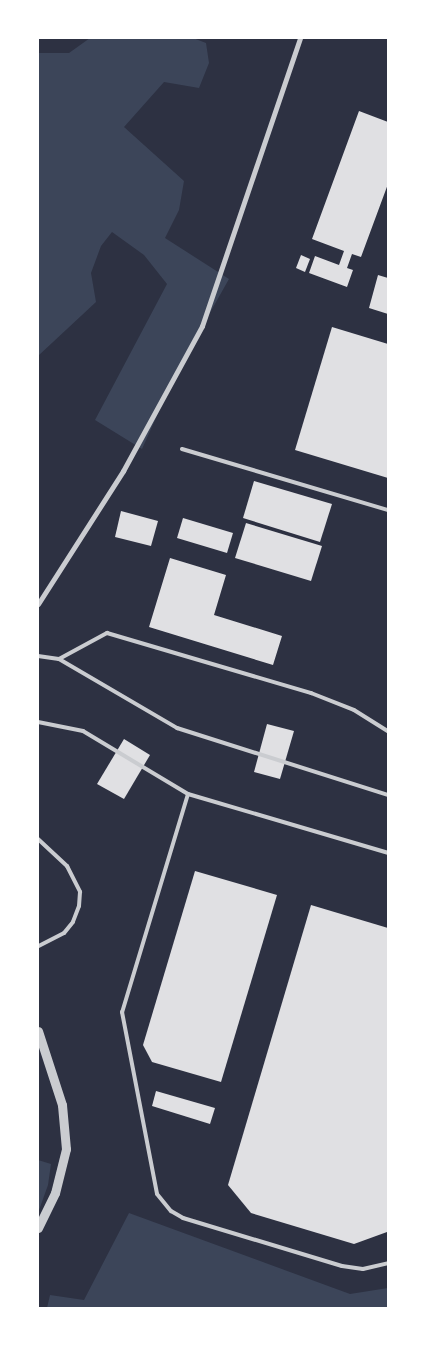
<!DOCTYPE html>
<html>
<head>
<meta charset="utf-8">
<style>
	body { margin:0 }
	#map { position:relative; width:426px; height:1346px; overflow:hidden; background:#2d3142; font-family:Rubik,sans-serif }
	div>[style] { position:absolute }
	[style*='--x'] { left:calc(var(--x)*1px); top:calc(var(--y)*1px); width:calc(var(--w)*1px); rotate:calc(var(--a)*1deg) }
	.green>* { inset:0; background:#3c4559 }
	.building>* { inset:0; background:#e0e0e3 }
	.service>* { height:4px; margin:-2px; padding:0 2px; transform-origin:2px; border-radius:2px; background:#caccd0 }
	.minor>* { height:5px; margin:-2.5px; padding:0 2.5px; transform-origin:2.5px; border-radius:2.5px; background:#caccd0 }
	.tertiary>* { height:9px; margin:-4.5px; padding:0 4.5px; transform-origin:4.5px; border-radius:4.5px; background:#caccd0 }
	span { translate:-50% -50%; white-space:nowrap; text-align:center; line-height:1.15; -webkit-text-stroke:4px #fff; paint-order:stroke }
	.frame { position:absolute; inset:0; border:39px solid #fff; pointer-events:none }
</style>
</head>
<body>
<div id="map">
	<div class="green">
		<i style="clip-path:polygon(90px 38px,193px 38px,206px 43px,209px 63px,199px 88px,164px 82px,124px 127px,184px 181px,179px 210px,165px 238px,229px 279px,176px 373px,142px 449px,95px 420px,167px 284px,144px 255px,112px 232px,101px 246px,91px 273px,96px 302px,38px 356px,38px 53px,69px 53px)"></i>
		<i style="clip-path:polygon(38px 1160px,51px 1164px,48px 1185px,38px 1213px)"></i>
		<i style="clip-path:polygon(129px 1213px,350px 1294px,388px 1288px,388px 1308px,47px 1308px,50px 1295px,84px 1300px)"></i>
	</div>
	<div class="building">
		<i style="clip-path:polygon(359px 111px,388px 122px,388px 184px,361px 257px,352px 254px,347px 268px,353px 270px,347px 287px,309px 273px,315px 256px,339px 265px,344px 251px,312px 239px)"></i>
		<i style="clip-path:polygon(301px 255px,310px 259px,305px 272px,296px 268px)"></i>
		<i style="clip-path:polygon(378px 275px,388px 278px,388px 314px,369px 308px)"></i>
		<i style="clip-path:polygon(332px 327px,388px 344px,388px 478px,295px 450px)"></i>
		<i style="clip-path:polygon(254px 481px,332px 504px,320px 542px,243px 518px)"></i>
		<i style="clip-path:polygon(121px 511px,158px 521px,151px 546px,115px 537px)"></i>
		<i style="clip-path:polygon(183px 518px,233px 533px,227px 553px,177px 538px)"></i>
		<i style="clip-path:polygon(246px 523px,322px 546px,311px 581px,235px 558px)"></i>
		<i style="clip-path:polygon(170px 558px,226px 575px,214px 615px,282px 636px,273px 665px,149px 627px)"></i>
		<i style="clip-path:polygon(267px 724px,294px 731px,280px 779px,254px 772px)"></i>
		<i style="clip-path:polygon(124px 739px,150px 755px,124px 799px,97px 784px)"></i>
		<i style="clip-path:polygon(195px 871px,277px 895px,221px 1082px,152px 1062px,143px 1045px)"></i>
		<i style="clip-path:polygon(311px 905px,388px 928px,388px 1228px,387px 1232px,354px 1244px,251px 1213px,228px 1185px)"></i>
		<i style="clip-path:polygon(156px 1091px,215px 1108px,210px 1124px,152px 1106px)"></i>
	</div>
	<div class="service">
		<i style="--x:182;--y:449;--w:215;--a:16.5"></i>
		<i style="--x:38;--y:656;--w:21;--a:8"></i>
		<i style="--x:59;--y:659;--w:137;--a:30.3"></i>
		<i style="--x:177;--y:728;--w:221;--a:17.6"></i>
		<i style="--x:59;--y:659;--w:55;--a:-28.4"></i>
		<i style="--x:107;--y:633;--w:213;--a:16.4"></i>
		<i style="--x:311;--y:693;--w:46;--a:21.6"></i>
		<i style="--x:354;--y:710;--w:40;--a:32"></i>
		<i style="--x:38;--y:722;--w:46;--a:11.3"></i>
		<i style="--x:83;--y:731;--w:122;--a:31"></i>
		<i style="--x:188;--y:794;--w:209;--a:16.4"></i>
		<i style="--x:188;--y:794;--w:228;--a:106.8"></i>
		<i style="--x:122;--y:1012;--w:185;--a:79.1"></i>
		<i style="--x:157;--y:1194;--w:22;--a:51"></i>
		<i style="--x:171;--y:1211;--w:14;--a:30"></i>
		<i style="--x:183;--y:1218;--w:166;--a:16.8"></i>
		<i style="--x:342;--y:1266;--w:21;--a:8"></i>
		<i style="--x:363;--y:1269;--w:26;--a:-13"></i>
		<i style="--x:38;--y:839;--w:40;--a:43"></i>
		<i style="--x:67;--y:866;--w:29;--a:63"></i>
		<i style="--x:80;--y:892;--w:14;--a:94"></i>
		<i style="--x:79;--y:906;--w:17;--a:111"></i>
		<i style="--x:73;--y:922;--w:14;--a:129"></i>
		<i style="--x:64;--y:933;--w:29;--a:153"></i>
	</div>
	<div class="minor">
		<i style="--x:38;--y:604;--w:158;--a:-57.4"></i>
		<i style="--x:123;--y:471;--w:165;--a:-61.4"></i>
		<i style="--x:202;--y:326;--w:304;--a:-71.2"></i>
	</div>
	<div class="tertiary">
		<i style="--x:38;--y:1031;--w:78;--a:72"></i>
		<i style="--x:62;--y:1105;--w:44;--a:84.8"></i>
		<i style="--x:66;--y:1149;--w:45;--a:104"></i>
		<i style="--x:55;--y:1193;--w:39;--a:116"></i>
	</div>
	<div class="frame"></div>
</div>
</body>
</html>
